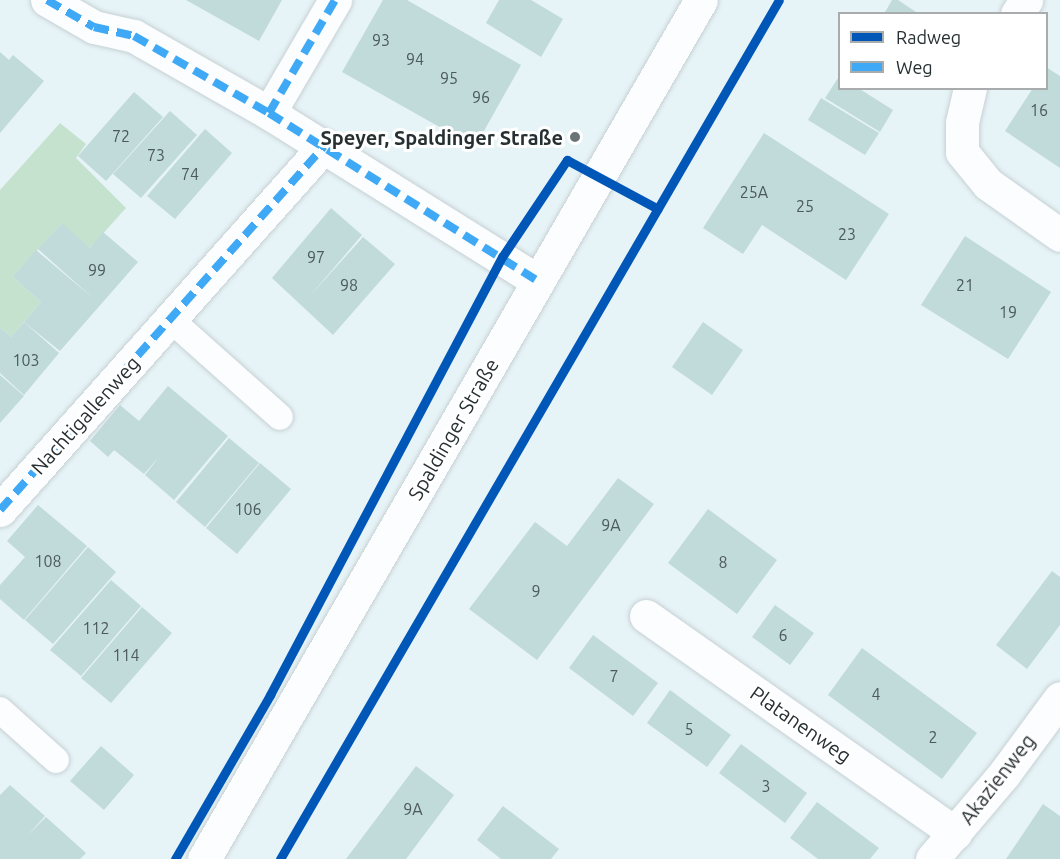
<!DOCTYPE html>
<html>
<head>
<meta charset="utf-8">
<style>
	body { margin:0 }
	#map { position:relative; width:1060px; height:859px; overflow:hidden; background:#e7f4f7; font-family:Ubuntu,sans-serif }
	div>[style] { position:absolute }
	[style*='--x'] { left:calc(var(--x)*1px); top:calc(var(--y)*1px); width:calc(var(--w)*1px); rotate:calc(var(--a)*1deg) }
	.green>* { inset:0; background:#c5e2cf }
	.building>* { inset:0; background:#c0dbd9 }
	.roads { filter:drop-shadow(0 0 2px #c7d1d5) drop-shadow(0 0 2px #c7d1d5) }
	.service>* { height:26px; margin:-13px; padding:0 13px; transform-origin:13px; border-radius:13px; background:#fbfdfe }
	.minor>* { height:33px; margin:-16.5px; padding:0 16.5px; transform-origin:16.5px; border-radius:16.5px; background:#fbfdfe }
	.tertiary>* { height:33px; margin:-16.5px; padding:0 16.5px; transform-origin:16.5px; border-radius:16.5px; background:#fbfdfe }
	.quiet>* { height:8px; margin-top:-4px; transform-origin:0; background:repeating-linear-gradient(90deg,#3fa9f5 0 15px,transparent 0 23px) }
	.cycleway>* { height:9px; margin:-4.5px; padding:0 4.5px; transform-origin:4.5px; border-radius:4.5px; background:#0057b8 }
	.dots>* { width:16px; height:16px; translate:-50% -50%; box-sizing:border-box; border:3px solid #fff; border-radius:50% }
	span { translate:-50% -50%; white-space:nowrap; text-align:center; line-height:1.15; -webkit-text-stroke:6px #fff; paint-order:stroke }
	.number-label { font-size:16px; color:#4c5a5b }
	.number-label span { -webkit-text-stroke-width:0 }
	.poi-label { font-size:20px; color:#262f31; font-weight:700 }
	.right { translate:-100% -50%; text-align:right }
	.street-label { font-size:20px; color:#262f31 }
	.legend { position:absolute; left:838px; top:12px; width:210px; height:78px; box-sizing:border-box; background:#fff; border:2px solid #a8acad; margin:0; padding:8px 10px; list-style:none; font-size:18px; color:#262f31 }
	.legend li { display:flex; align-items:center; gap:12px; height:30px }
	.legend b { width:30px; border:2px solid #a8acad }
</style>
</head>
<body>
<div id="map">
	<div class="green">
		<i style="clip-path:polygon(60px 123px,86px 144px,76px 158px,126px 208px,90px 248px,61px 224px,13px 277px,41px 302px,11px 337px,0 327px,0 190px)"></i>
	</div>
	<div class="building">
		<i style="clip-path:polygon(186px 0,282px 0,259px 41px)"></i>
		<i style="clip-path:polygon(383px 0,407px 0,521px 65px,475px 147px,342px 72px)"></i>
		<i style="clip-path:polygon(499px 0,531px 0,563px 19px,541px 57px,486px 23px)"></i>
		<i style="clip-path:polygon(892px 0,898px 0,919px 14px,884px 14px)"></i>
		<i style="clip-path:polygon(0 52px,9px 60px,13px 55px,44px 81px,0 133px)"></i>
		<i style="clip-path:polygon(1046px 67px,1060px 76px,1060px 168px,1005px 131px,1033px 88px,1046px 88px)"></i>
		<i style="clip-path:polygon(840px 75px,840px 88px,858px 88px,893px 110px,880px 132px,825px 98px)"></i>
		<i style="clip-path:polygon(134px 92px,163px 117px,106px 181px,78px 156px)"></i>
		<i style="clip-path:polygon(821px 98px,879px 133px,865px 155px,808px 120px)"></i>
		<i style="clip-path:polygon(170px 111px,197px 135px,141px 198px,113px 174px)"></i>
		<i style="clip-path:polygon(205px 129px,232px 153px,175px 219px,147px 196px)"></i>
		<i style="clip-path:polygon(764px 133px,889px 214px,846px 280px,762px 225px,743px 254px,703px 228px)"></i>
		<i style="clip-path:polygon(331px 208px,362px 235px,310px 296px,363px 237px,395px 264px,333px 335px,272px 278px)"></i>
		<i style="clip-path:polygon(62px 223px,90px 248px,103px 232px,138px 262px,60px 351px,24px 322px,41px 302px,13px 277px,36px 250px,94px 299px,38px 249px)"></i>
		<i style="clip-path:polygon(965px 236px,1051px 292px,1008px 359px,921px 305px)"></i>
		<i style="clip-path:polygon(24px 322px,59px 353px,24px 395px,0 373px,0 327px,11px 337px)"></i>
		<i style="clip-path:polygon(703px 322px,743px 350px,712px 395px,672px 367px)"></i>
		<i style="clip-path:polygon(0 375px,24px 396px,0 423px)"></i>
		<i style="clip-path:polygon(168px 386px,228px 436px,174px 500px,145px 475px,159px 457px,144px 474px,114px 450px,108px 457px,90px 441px,120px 405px,139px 421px)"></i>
		<i style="clip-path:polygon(229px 438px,259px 463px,205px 527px,176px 502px)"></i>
		<i style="clip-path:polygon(260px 463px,291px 489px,237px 554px,206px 528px)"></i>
		<i style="clip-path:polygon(618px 478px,654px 504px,537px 660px,469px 609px,535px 522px,567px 546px)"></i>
		<i style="clip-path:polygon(38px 505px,87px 546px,24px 620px,0 599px,0 585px,25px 557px,7px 541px)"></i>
		<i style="clip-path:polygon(708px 509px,777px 560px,737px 614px,668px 563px)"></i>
		<i style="clip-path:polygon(88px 547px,116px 572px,53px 644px,25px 620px)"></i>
		<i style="clip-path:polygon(1052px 571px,1060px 577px,1060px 625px,1027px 669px,996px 645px)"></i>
		<i style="clip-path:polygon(111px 580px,141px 606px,81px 676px,50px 650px)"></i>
		<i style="clip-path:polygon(775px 605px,814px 633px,790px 665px,752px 637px)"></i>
		<i style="clip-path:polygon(142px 607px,172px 633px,111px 703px,81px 678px)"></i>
		<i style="clip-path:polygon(593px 635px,658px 683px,633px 716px,569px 668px)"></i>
		<i style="clip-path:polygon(862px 648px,977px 733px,942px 779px,828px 695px)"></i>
		<i style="clip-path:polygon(670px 690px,731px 735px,707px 767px,647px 723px)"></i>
		<i style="clip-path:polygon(741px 744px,807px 793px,785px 823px,719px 773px)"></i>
		<i style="clip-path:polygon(101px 746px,134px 775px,104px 810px,70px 781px)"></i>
		<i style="clip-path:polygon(416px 766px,454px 795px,406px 859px,346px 859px)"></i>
		<i style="clip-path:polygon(10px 785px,45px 816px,28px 835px,46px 817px,86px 853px,80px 859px,0 859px,0 795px)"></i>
		<i style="clip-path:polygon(817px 802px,879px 848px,870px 859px,818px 859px,790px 838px)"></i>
		<i style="clip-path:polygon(1043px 804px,1060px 816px,1060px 859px,1006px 859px)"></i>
		<i style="clip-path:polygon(503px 806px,559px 849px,551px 859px,501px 859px,477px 840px)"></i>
	</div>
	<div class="roads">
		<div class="service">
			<i style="--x:170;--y:319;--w:147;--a:41.7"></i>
			<i style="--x:0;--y:710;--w:75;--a:41.8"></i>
		</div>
		<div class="minor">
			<i style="--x:47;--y:0;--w:54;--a:29.9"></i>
			<i style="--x:94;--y:27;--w:41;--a:12.7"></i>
			<i style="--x:134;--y:36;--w:155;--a:29.7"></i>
			<i style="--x:269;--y:113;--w:317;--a:32"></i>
			<i style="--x:1017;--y:14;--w:17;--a:-57"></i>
			<i style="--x:970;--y:88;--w:36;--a:103"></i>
			<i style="--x:962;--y:123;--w:29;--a:90"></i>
			<i style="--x:962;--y:152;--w:41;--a:50.9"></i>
			<i style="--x:988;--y:184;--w:88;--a:35.3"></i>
			<i style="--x:269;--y:113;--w:131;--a:-59.7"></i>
			<i style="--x:0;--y:510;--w:487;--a:-48.3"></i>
			<i style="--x:646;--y:616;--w:378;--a:35.1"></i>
			<i style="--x:932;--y:859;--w:111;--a:-49.7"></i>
			<i style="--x:1004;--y:774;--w:94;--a:-53.6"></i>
		</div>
		<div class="tertiary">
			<i style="--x:204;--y:859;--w:992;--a:-59.95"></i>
		</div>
	</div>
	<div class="quiet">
		<i style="--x:47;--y:0;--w:54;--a:29.9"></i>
		<i style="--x:94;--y:27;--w:41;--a:12.7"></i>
		<i style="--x:134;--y:36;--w:155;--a:29.7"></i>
		<i style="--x:269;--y:113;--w:317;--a:32"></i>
		<i style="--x:269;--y:113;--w:131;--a:-59.7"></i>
		<i style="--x:0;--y:510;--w:487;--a:-48.3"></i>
	</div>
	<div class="cycleway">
		<i style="--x:175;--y:859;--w:190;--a:-59.9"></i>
		<i style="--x:270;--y:695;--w:496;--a:-62.1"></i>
		<i style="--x:502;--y:257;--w:117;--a:-56.2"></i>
		<i style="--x:567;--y:160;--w:103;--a:28.3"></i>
		<i style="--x:280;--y:859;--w:993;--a:-59.85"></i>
	</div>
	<div class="dots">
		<i style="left:575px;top:137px;background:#6a7476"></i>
	</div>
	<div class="number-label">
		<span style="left:381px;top:40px">93</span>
		<span style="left:415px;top:59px">94</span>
		<span style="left:449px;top:78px">95</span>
		<span style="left:481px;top:97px">96</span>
		<span style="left:1039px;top:110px">16</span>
		<span style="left:121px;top:136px">72</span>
		<span style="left:156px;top:155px">73</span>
		<span style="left:190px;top:174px">74</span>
		<span style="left:754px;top:192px">25A</span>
		<span style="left:805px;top:206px">25</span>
		<span style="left:847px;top:234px">23</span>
		<span style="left:316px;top:257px">97</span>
		<span style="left:97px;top:270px">99</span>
		<span style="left:349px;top:285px">98</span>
		<span style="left:965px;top:285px">21</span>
		<span style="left:1008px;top:312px">19</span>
		<span style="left:26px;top:360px">103</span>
		<span style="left:248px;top:509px">106</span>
		<span style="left:611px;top:525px">9A</span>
		<span style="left:48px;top:561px">108</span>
		<span style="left:723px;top:562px">8</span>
		<span style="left:536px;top:591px">9</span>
		<span style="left:96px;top:628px">112</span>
		<span style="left:783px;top:635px">6</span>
		<span style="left:126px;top:655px">114</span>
		<span style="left:614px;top:676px">7</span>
		<span style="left:876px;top:694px">4</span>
		<span style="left:689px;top:729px">5</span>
		<span style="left:933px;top:737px">2</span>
		<span style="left:766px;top:786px">3</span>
		<span style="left:413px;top:809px">9A</span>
	</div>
	<div class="poi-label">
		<span class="right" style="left:563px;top:137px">Speyer, Spaldinger Straße</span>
	</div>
	<div class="street-label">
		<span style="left:85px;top:415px;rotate:-48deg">Nachtigallenweg</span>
		<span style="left:453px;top:429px;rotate:-60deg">Spaldinger Straße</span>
		<span style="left:801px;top:724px;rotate:35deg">Platanenweg</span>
		<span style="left:997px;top:779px;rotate:-52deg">Akazienweg</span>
	</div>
	<ul class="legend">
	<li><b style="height:8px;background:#0057b8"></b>Radweg</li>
	<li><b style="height:8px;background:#3fa9f5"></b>Weg</li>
	</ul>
</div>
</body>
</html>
